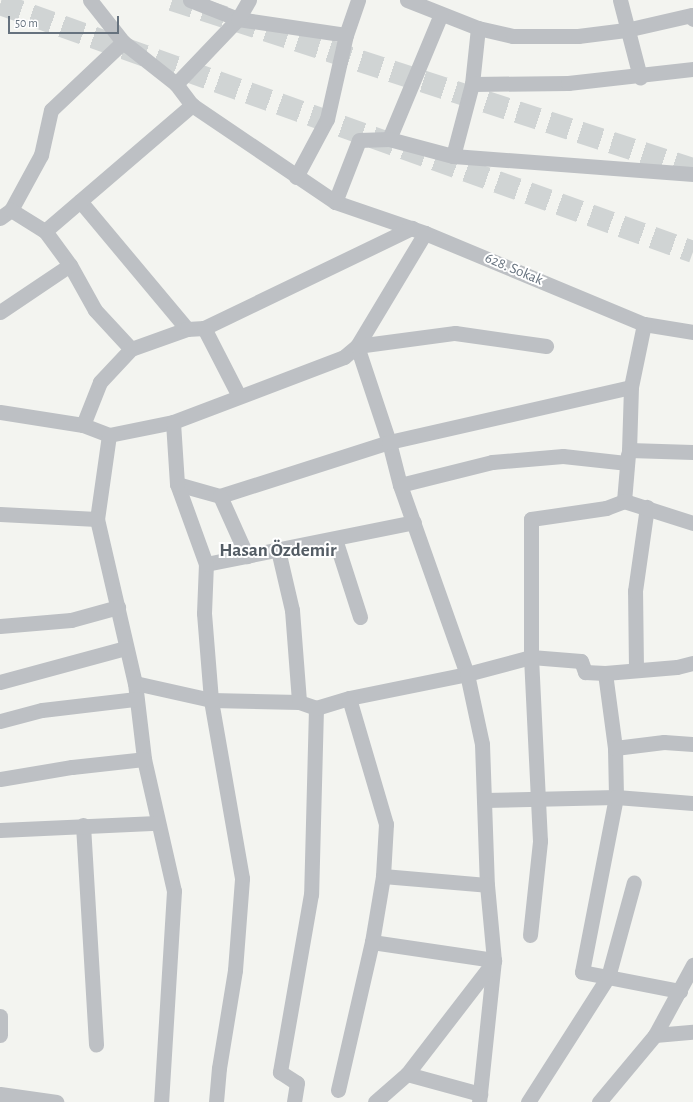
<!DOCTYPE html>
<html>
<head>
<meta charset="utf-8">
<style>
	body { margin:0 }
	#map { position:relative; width:693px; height:1102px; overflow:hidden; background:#f3f4f0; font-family:"Alegreya Sans",sans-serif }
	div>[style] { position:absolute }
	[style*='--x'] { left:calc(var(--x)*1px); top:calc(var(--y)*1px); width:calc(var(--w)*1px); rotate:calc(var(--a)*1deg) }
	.primary-tunnel>* { height:22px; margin-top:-11px; transform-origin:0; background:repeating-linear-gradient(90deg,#d0d4d4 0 22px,transparent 0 33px) }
	.minor>* { height:15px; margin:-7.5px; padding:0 7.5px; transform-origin:7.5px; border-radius:7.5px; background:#bdc0c4 }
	span { translate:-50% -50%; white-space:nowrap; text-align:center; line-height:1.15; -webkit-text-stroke:4px #fff; paint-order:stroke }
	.street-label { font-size:15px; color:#66727e }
	.district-label { font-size:19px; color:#535c64; font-weight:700 }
	.scale { position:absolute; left:8px; top:16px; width:111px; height:18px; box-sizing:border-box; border:2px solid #66727e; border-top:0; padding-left:5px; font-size:12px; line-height:14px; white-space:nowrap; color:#66727e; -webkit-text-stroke:3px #fff; paint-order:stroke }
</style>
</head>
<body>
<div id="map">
	<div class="primary-tunnel">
		<i style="--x:172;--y:0;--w:548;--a:17.97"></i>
		<i style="--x:0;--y:4;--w:736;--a:19.69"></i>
	</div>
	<div class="minor">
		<i style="--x:90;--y:0;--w:53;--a:51.8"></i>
		<i style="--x:123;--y:42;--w:68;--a:38.4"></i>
		<i style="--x:176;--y:84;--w:26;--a:53"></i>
		<i style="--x:192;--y:105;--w:173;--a:34.1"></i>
		<i style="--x:335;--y:202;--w:95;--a:19"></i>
		<i style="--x:425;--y:233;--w:237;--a:22.6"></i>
		<i style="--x:644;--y:324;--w:50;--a:9.3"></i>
		<i style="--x:190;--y:0;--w:52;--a:21.6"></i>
		<i style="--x:238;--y:19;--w:109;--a:8.4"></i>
		<i style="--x:346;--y:35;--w:37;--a:-71"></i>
		<i style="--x:407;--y:0;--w:76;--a:21.5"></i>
		<i style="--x:478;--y:28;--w:36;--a:13"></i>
		<i style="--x:513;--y:36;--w:65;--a:0"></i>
		<i style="--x:578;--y:36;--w:48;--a:-7.1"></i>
		<i style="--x:626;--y:30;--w:68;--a:-12.8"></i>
		<i style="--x:692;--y:15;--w:4;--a:76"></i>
		<i style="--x:620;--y:0;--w:80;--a:75.4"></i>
		<i style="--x:176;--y:84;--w:90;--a:-46.4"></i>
		<i style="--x:238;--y:19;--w:22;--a:-60"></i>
		<i style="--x:472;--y:84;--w:56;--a:-83.9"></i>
		<i style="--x:389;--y:139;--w:135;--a:-67.4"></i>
		<i style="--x:453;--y:156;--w:74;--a:-75.2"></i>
		<i style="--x:472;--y:84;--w:96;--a:-0.6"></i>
		<i style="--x:568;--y:83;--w:126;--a:-6.4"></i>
		<i style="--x:296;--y:177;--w:66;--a:-61.9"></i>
		<i style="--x:327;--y:119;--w:86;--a:-77.3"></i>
		<i style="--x:80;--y:201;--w:167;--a:50.1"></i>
		<i style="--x:335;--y:202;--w:66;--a:-68.8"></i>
		<i style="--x:359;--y:140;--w:30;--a:-2"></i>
		<i style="--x:389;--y:139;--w:66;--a:14.9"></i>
		<i style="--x:453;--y:156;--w:241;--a:4.3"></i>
		<i style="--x:11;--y:210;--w:63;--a:-61.4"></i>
		<i style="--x:41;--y:155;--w:46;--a:-77.5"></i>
		<i style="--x:51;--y:110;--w:99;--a:-43.4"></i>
		<i style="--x:0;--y:218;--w:14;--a:-36"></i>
		<i style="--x:11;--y:210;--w:40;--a:32"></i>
		<i style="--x:45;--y:231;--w:194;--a:-40.6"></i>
		<i style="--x:45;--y:231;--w:42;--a:53.7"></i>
		<i style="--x:70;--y:265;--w:51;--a:60.9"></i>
		<i style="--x:95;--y:310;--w:53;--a:47.3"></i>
		<i style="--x:425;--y:233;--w:132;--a:121"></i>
		<i style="--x:357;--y:346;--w:101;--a:71.6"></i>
		<i style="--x:389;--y:442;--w:44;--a:75.7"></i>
		<i style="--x:400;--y:485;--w:201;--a:70.5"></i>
		<i style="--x:467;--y:674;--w:72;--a:77.9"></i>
		<i style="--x:482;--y:744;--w:141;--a:88"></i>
		<i style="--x:487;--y:885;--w:75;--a:84.7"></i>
		<i style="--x:494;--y:960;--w:143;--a:96"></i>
		<i style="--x:0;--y:312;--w:84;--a:-33.9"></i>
		<i style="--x:644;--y:324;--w:64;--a:101.7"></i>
		<i style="--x:631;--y:387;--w:63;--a:91.8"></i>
		<i style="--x:629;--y:450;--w:64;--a:1.8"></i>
		<i style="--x:204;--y:328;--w:231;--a:-25.7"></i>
		<i style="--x:0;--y:412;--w:84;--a:8.9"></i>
		<i style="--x:83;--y:425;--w:28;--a:21"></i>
		<i style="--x:109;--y:435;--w:85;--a:98.1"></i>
		<i style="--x:97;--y:519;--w:168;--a:77"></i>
		<i style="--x:135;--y:683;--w:78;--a:12.6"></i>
		<i style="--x:211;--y:700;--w:88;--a:1.3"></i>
		<i style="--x:83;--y:425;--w:46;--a:-68.4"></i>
		<i style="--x:100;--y:382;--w:45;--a:-46.8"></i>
		<i style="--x:131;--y:349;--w:59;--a:-19.7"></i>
		<i style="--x:187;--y:329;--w:17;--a:-3"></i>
		<i style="--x:204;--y:328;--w:76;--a:62.8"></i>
		<i style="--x:109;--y:435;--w:65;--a:-11.5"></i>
		<i style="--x:177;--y:484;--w:45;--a:15.6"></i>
		<i style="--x:220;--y:496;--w:177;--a:-17.7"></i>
		<i style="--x:389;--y:442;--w:248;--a:-12.8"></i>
		<i style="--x:400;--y:485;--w:95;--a:-14"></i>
		<i style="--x:492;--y:462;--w:71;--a:-4.8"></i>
		<i style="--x:563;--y:456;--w:63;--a:6.3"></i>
		<i style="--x:220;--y:496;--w:66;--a:65.8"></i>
		<i style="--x:624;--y:501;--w:47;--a:-85.1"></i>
		<i style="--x:0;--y:514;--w:97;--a:3"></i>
		<i style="--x:335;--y:539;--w:82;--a:72.2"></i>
		<i style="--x:278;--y:550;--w:62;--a:76.9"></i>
		<i style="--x:292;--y:610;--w:92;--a:85.6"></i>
		<i style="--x:299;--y:702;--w:18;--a:19"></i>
		<i style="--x:316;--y:708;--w:186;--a:91.5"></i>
		<i style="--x:311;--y:894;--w:181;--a:99.9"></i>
		<i style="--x:280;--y:1072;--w:20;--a:33"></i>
		<i style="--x:297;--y:1083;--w:19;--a:99"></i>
		<i style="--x:206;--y:564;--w:212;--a:-11.4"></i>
		<i style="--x:0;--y:626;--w:71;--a:-4.8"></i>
		<i style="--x:71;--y:620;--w:49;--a:-15.5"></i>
		<i style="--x:636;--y:669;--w:78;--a:-90.7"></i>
		<i style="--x:635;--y:591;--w:85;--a:-81.9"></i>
		<i style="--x:605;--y:673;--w:76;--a:82.4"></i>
		<i style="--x:615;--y:748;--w:49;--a:88.8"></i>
		<i style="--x:616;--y:797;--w:178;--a:101"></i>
		<i style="--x:582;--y:972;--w:100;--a:11"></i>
		<i style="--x:0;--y:682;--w:130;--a:-15.2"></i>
		<i style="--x:135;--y:683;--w:77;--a:83.2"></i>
		<i style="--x:144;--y:759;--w:135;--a:77.2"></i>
		<i style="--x:174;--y:891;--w:211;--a:93.5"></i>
		<i style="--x:316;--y:708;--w:34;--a:-17"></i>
		<i style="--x:349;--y:698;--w:120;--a:-11.5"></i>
		<i style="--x:467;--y:674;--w:66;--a:-14.9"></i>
		<i style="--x:531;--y:657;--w:50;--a:4.6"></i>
		<i style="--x:581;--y:661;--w:12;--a:70"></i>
		<i style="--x:585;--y:672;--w:20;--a:3"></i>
		<i style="--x:605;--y:673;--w:72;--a:-4.8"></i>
		<i style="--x:677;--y:667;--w:16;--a:-14"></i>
		<i style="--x:0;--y:721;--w:43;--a:-14.7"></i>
		<i style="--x:42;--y:710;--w:95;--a:-6.7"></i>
		<i style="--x:615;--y:748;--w:49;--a:-7"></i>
		<i style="--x:664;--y:742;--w:29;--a:4"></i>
		<i style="--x:0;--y:779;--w:73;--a:-9.5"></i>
		<i style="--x:72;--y:767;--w:72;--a:-6.3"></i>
		<i style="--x:484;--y:800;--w:132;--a:-1.3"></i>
		<i style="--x:616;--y:797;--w:77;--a:4.5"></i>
		<i style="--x:83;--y:825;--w:220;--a:86.6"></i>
		<i style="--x:0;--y:830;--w:157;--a:-2.6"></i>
		<i style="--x:383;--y:876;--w:104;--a:4.9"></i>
		<i style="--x:530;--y:935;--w:95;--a:-83.9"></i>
		<i style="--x:540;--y:841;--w:184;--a:-92.8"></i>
		<i style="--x:531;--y:657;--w:138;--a:-90"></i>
		<i style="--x:531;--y:519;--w:76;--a:-8.3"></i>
		<i style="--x:606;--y:508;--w:19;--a:-21"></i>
		<i style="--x:624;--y:501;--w:72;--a:17.7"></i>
		<i style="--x:372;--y:942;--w:123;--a:8.4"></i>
		<i style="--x:0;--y:1016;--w:19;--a:90"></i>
		<i style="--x:655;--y:1035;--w:38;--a:-5"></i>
		<i style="--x:407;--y:1074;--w:76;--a:15.3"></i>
		<i style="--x:338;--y:1090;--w:152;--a:-77.1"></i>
		<i style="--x:372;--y:942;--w:67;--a:-80.5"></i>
		<i style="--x:383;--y:876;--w:52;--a:-86.7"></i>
		<i style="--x:386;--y:824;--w:131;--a:-106.4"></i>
		<i style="--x:0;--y:1094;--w:57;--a:8.1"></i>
		<i style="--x:216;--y:1102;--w:34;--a:-85"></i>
		<i style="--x:219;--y:1068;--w:99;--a:-80.7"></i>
		<i style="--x:235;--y:970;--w:92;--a:-85.6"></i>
		<i style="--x:242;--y:878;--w:181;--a:-99.9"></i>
		<i style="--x:211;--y:700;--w:87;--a:-94.6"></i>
		<i style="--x:204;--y:613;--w:49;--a:-87.7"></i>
		<i style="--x:206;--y:564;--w:85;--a:-109.9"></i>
		<i style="--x:177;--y:484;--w:62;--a:-93.7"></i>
		<i style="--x:173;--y:422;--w:183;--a:-20.8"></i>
		<i style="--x:344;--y:357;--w:17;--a:-40"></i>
		<i style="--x:357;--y:346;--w:99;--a:-7.6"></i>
		<i style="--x:455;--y:333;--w:92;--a:8.1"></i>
		<i style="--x:375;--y:1102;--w:43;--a:-41.2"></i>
		<i style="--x:407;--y:1074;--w:143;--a:-52.4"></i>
		<i style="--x:528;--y:1102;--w:148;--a:-57.4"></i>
		<i style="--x:608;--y:977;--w:98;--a:-74.7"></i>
		<i style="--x:599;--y:1102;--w:87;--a:-50.1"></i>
		<i style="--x:655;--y:1035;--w:80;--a:-61.5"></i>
	</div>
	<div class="street-label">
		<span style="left:514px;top:269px;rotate:23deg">628. Sokak</span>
	</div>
	<div class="district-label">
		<span style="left:278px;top:551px">Hasan Özdemir</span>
	</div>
	<div class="scale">50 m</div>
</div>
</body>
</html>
